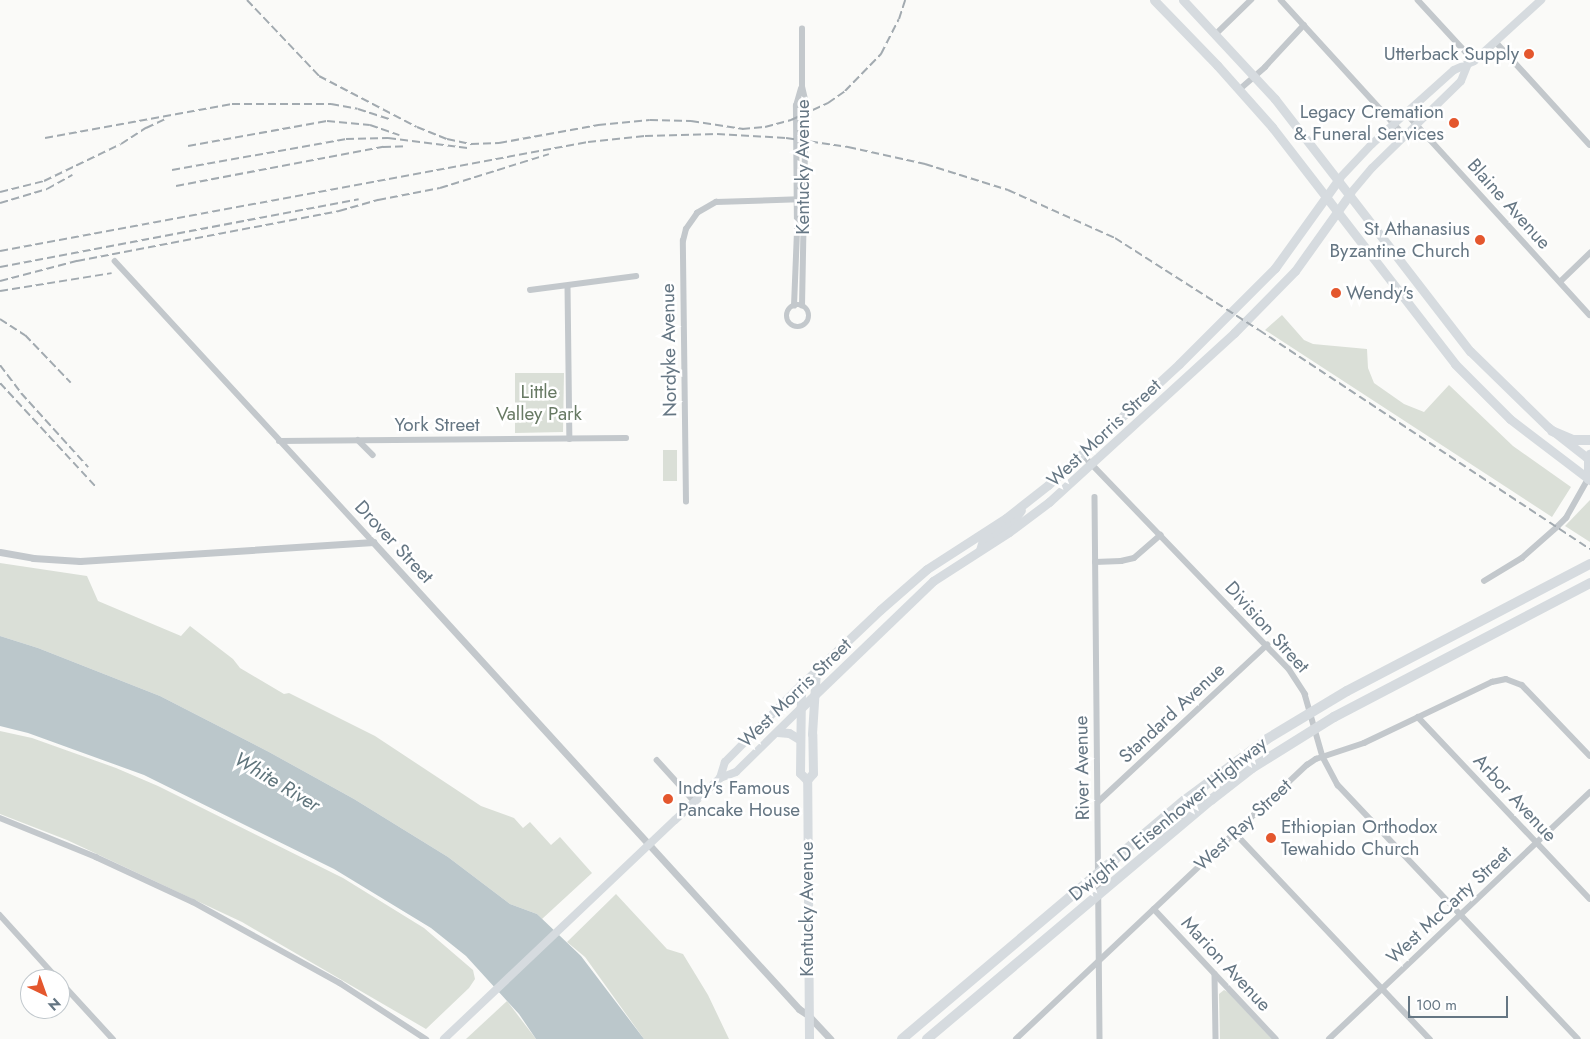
<!DOCTYPE html>
<html>
<head>
<meta charset="utf-8">
<style>
	body { margin:0 }
	#map { position:relative; width:1590px; height:1039px; overflow:hidden; background:#fafaf8; font-family:Jost,sans-serif }
	div>[style] { position:absolute }
	[style*='--x'] { left:calc(var(--x)*1px); top:calc(var(--y)*1px); width:calc(var(--w)*1px); rotate:calc(var(--a)*1deg) }
	.green>* { inset:0; background:#dadfd7 }
	.water>* { inset:0; background:#bbc7cb }
	.minor>* { height:5.5px; margin:-2.75px; padding:0 2.75px; transform-origin:2.75px; border-radius:2.75px; background:#c3c8cc }
	.minor>.ring { margin:-2.75px; padding:0; box-sizing:content-box; background:none; border:5.5px solid #c3c8cc; border-radius:50% }
	.tertiary>* { height:7px; margin:-3.5px; padding:0 3.5px; transform-origin:3.5px; border-radius:3.5px; background:#c3c8cc }
	.secondary>* { height:8px; margin:-4px; padding:0 4px; transform-origin:4px; border-radius:4px; background:#d6dbdf }
	.primary>* { height:9px; margin:-4.5px; padding:0 4.5px; transform-origin:4.5px; border-radius:4.5px; background:#d6dbdf }
	.motorway>* { height:10px; margin:-5px; padding:0 5px; transform-origin:5px; border-radius:5px; background:#d6dbdf }
	.rail>* { height:2px; margin-top:-1px; transform-origin:0; background:repeating-linear-gradient(90deg,#a2aab0 0 8px,transparent 0 12px) }
	.dots>* { width:14px; height:14px; translate:-50% -50%; box-sizing:border-box; border:2px solid #fff; border-radius:50% }
	span { translate:-50% -50%; white-space:nowrap; text-align:center; line-height:1.15; -webkit-text-stroke:5px #fff; paint-order:stroke }
	.poi-label { font-size:19px; color:#657683 }
	.right { translate:-100% -50%; text-align:right }
	.left { translate:0 -50%; text-align:left }
	.street-label { font-size:19px; color:#657683 }
	.park-label { font-size:19px; color:#687a64 }
	.water-label { font-size:20px; color:#60757c; font-style:italic }
	.north { position:absolute; left:20px; top:969px; width:50px; height:50px; box-sizing:border-box; background:#fff; border:1px solid #c1c8cd; border-radius:50%; rotate:138deg; font-size:14px; font-weight:700; line-height:20px; text-align:center; color:#657683 }
	.north::after { content:''; display:block; margin:auto; width:18px; height:22px; background:#e4572e; clip-path:polygon(50% 0,100% 100%,50% 72%,0 100%) }
	.scale { position:absolute; left:1408px; top:996px; width:100px; height:22px; box-sizing:border-box; border:2px solid #657683; border-top:0; padding-left:6px; font-size:15px; line-height:18px; white-space:nowrap; color:#657683; -webkit-text-stroke:4px #fff; paint-order:stroke }
</style>
</head>
<body>
<div id="map">
	<div class="green">
		<i style="clip-path:polygon(1282px 315px,1304px 340px,1313px 344px,1367px 349px,1368px 368px,1374px 383px,1404px 404px,1424px 412px,1449px 385px,1513px 446px,1571px 487px,1552px 517px,1265px 330px)"></i>
		<i style="clip-path:polygon(515px 373px,564px 373px,563px 432px,515px 433px)"></i>
		<i style="clip-path:polygon(663px 450px,677px 450px,677px 481px,663px 481px)"></i>
		<i style="clip-path:polygon(1590px 500px,1590px 542px,1565px 526px)"></i>
		<i style="clip-path:polygon(0 563px,87px 576px,98px 601px,181px 636px,190px 626px,233px 659px,240px 668px,284px 694px,289px 693px,375px 736px,481px 806px,514px 818px,523px 828px,530px 822px,551px 845px,560px 837px,592px 873px,542px 919px,537px 914px,510px 904px,448px 857px,354px 799px,269px 752px,160px 696px,38px 648px,0 636px)"></i>
		<i style="clip-path:polygon(0 731px,32px 738px,116px 768px,158px 786px,343px 878px,424px 928px,473px 970px,475px 979px,469px 988px,426px 1029px,242px 922px,67px 840px,0 814px)"></i>
		<i style="clip-path:polygon(616px 894px,667px 949px,683px 954px,708px 995px,729px 1039px,644px 1039px,585px 957px,567px 942px)"></i>
		<i style="clip-path:polygon(1224px 990px,1228px 992px,1272px 1039px,1220px 1039px,1219px 994px)"></i>
		<i style="clip-path:polygon(507px 1001px,536px 1039px,466px 1039px)"></i>
	</div>
	<div class="water">
		<i style="clip-path:polygon(0 636px,38px 648px,160px 696px,269px 752px,354px 799px,448px 857px,510px 904px,537px 914px,581px 956px,644px 1039px,536px 1039px,519px 1014px,466px 956px,431px 928px,334px 869px,144px 775px,28px 733px,0 726px)"></i>
	</div>
	<div class="minor">
		<i style="--x:1281;--y:0;--w:184;--a:47.6"></i>
		<i style="--x:1418;--y:0;--w:83;--a:47.4"></i>
		<i style="--x:1216;--y:34;--w:49;--a:-44.2"></i>
		<i style="--x:1496;--y:42;--w:139;--a:47.6"></i>
		<i style="--x:1240;--y:89;--w:33;--a:-41"></i>
		<i style="--x:1265;--y:67;--w:57;--a:-47.1"></i>
		<i style="--x:1406;--y:113;--w:273;--a:47.7"></i>
		<i style="--x:115;--y:261;--w:381;--a:47.4"></i>
		<i style="--x:1560;--y:282;--w:42;--a:-44"></i>
		<i style="--x:568;--y:286;--w:153;--a:89.3"></i>
		<i style="--x:530;--y:290;--w:107;--a:-7.5"></i>
		<i class="ring" style="left:787px;top:305px;width:16.5px;height:16.5px"></i>
		<i style="--x:794;--y:306;--w:75;--a:-87.7"></i>
		<i style="--x:797;--y:231;--w:125;--a:-90.5"></i>
		<i style="--x:796;--y:106;--w:18;--a:-74"></i>
		<i style="--x:802;--y:306;--w:202;--a:-88.9"></i>
		<i style="--x:806;--y:104;--w:17;--a:-103"></i>
		<i style="--x:802;--y:87;--w:58;--a:-90"></i>
		<i style="--x:358;--y:440;--w:21;--a:45"></i>
		<i style="--x:279;--y:441;--w:347;--a:-0.5"></i>
		<i style="--x:1082;--y:454;--w:298;--a:46.1"></i>
		<i style="--x:1289;--y:669;--w:30;--a:57"></i>
		<i style="--x:1305;--y:694;--w:66;--a:74.1"></i>
		<i style="--x:1323;--y:757;--w:32;--a:62"></i>
		<i style="--x:1338;--y:785;--w:349;--a:46.6"></i>
		<i style="--x:1095;--y:497;--w:542;--a:89.47"></i>
		<i style="--x:686;--y:502;--w:261;--a:-90.7"></i>
		<i style="--x:683;--y:241;--w:12;--a:-76"></i>
		<i style="--x:686;--y:229;--w:19;--a:-55"></i>
		<i style="--x:697;--y:213;--w:22;--a:-30"></i>
		<i style="--x:716;--y:202;--w:89;--a:-1.9"></i>
		<i style="--x:1095;--y:562;--w:26;--a:-2"></i>
		<i style="--x:1121;--y:561;--w:13;--a:-13"></i>
		<i style="--x:1134;--y:558;--w:35;--a:-41"></i>
		<i style="--x:1484;--y:581;--w:44;--a:-31.2"></i>
		<i style="--x:1522;--y:558;--w:47;--a:-41.5"></i>
		<i style="--x:1557;--y:527;--w:13;--a:-45"></i>
		<i style="--x:1566;--y:518;--w:45;--a:-60.6"></i>
		<i style="--x:1418;--y:717;--w:250;--a:46.6"></i>
		<i style="--x:657;--y:760;--w:57;--a:47.9"></i>
		<i style="--x:1098;--y:802;--w:231;--a:-42.9"></i>
		<i style="--x:0;--y:818;--w:104;--a:22.1"></i>
		<i style="--x:96;--y:857;--w:107;--a:24.9"></i>
		<i style="--x:193;--y:902;--w:168;--a:28.9"></i>
		<i style="--x:340;--y:983;--w:103;--a:33.1"></i>
		<i style="--x:1235;--y:833;--w:284;--a:46.6"></i>
		<i style="--x:1154;--y:909;--w:178;--a:46.8"></i>
		<i style="--x:0;--y:915;--w:86;--a:47.8"></i>
		<i style="--x:1215;--y:974;--w:65;--a:89.1"></i>
		<i style="--x:60;--y:981;--w:79;--a:47.6"></i>
		<i style="--x:1016;--y:1039;--w:400;--a:-43.3"></i>
		<i style="--x:1307;--y:765;--w:11;--a:-34"></i>
		<i style="--x:1316;--y:759;--w:51;--a:-18.4"></i>
		<i style="--x:1364;--y:743;--w:142;--a:-25.5"></i>
		<i style="--x:1492;--y:682;--w:14;--a:-12"></i>
		<i style="--x:1506;--y:679;--w:17;--a:21"></i>
		<i style="--x:1522;--y:685;--w:98;--a:46.2"></i>
		<i style="--x:1329;--y:1039;--w:359;--a:-43.4"></i>
	</div>
	<div class="tertiary">
		<i style="--x:0;--y:552;--w:34;--a:10"></i>
		<i style="--x:33;--y:558;--w:47;--a:3.7"></i>
		<i style="--x:80;--y:561;--w:294;--a:-3.7"></i>
		<i style="--x:373;--y:542;--w:632;--a:47.63"></i>
		<i style="--x:799;--y:1009;--w:11;--a:34"></i>
		<i style="--x:808;--y:1015;--w:33;--a:47"></i>
	</div>
	<div class="secondary">
		<i style="--x:1339;--y:179;--w:48;--a:-46.7"></i>
		<i style="--x:1372;--y:144;--w:46;--a:-42.4"></i>
		<i style="--x:1406;--y:113;--w:64;--a:-41.9"></i>
		<i style="--x:1454;--y:70;--w:22;--a:-24"></i>
		<i style="--x:1474;--y:61;--w:91;--a:-42.3"></i>
		<i style="--x:1350;--y:194;--w:34;--a:-50"></i>
		<i style="--x:1372;--y:168;--w:124;--a:-44.3"></i>
		<i style="--x:1461;--y:81;--w:18;--a:-68"></i>
		<i style="--x:720;--y:778;--w:17;--a:-73"></i>
		<i style="--x:725;--y:762;--w:108;--a:-45.4"></i>
		<i style="--x:444;--y:1039;--w:318;--a:-43.5"></i>
		<i style="--x:675;--y:820;--w:62;--a:-43"></i>
		<i style="--x:720;--y:778;--w:17;--a:-21"></i>
		<i style="--x:736;--y:772;--w:90;--a:-44.5"></i>
	</div>
	<div class="primary">
		<i style="--x:1154;--y:0;--w:91;--a:45.9"></i>
		<i style="--x:1217;--y:65;--w:83;--a:48.4"></i>
		<i style="--x:1272;--y:127;--w:299;--a:52.3"></i>
		<i style="--x:1455;--y:364;--w:78;--a:45"></i>
		<i style="--x:1510;--y:419;--w:101;--a:37.3"></i>
		<i style="--x:1183;--y:0;--w:135;--a:47.1"></i>
		<i style="--x:1275;--y:99;--w:319;--a:52.3"></i>
		<i style="--x:1470;--y:351;--w:109;--a:44.3"></i>
		<i style="--x:1548;--y:427;--w:53;--a:38.2"></i>
		<i style="--x:1588;--y:458;--w:21;--a:90"></i>
		<i style="--x:980;--y:550;--w:10;--a:-73"></i>
		<i style="--x:983;--y:540;--w:37;--a:-33"></i>
		<i style="--x:1014;--y:520;--w:12;--a:-55"></i>
		<i style="--x:800;--y:709;--w:185;--a:-43.9"></i>
		<i style="--x:933;--y:581;--w:90;--a:-32.8"></i>
		<i style="--x:1009;--y:532;--w:50;--a:-36.9"></i>
		<i style="--x:1049;--y:502;--w:251;--a:-42.4"></i>
		<i style="--x:1234;--y:333;--w:87;--a:-45.5"></i>
		<i style="--x:1295;--y:271;--w:95;--a:-54.5"></i>
		<i style="--x:777;--y:732;--w:12;--a:5"></i>
		<i style="--x:789;--y:733;--w:12;--a:31"></i>
		<i style="--x:807;--y:780;--w:10;--a:-135"></i>
		<i style="--x:800;--y:773;--w:88;--a:-89.3"></i>
		<i style="--x:801;--y:685;--w:109;--a:-43.5"></i>
		<i style="--x:880;--y:610;--w:62;--a:-41.1"></i>
		<i style="--x:927;--y:569;--w:94;--a:-32.8"></i>
		<i style="--x:1006;--y:518;--w:53;--a:-38.2"></i>
		<i style="--x:1048;--y:485;--w:178;--a:-42.7"></i>
		<i style="--x:1179;--y:364;--w:136;--a:-45"></i>
		<i style="--x:1275;--y:268;--w:110;--a:-54.3"></i>
		<i style="--x:809;--y:1039;--w:259;--a:-90.4"></i>
		<i style="--x:807;--y:780;--w:9;--a:-49"></i>
		<i style="--x:813;--y:773;--w:39;--a:-91"></i>
		<i style="--x:812;--y:734;--w:64;--a:-86.4"></i>
	</div>
	<div class="motorway">
		<i style="--x:1552;--y:431;--w:23;--a:23"></i>
		<i style="--x:1573;--y:440;--w:17;--a:0"></i>
		<i style="--x:1588;--y:458;--w:4;--a:-56"></i>
		<i style="--x:902;--y:1039;--w:370;--a:-40.2"></i>
		<i style="--x:1185;--y:800;--w:102;--a:-36.6"></i>
		<i style="--x:1267;--y:739;--w:93;--a:-31"></i>
		<i style="--x:1347;--y:691;--w:274;--a:-27.6"></i>
		<i style="--x:927;--y:1039;--w:371;--a:-40.1"></i>
		<i style="--x:1211;--y:800;--w:52;--a:-38"></i>
		<i style="--x:1252;--y:768;--w:97;--a:-31.9"></i>
		<i style="--x:1334;--y:717;--w:289;--a:-27.6"></i>
	</div>
	<div class="rail">
		<i style="--x:247;--y:0;--w:105;--a:46.5"></i>
		<i style="--x:319;--y:76;--w:110;--a:27.5"></i>
		<i style="--x:417;--y:127;--w:32;--a:22"></i>
		<i style="--x:447;--y:139;--w:25;--a:12"></i>
		<i style="--x:471;--y:144;--w:28;--a:-2"></i>
		<i style="--x:499;--y:143;--w:101;--a:-10.3"></i>
		<i style="--x:598;--y:125;--w:52;--a:-5.5"></i>
		<i style="--x:650;--y:120;--w:41;--a:1.4"></i>
		<i style="--x:691;--y:121;--w:53;--a:8.7"></i>
		<i style="--x:742;--y:129;--w:23;--a:-5"></i>
		<i style="--x:765;--y:127;--w:27;--a:-15"></i>
		<i style="--x:791;--y:120;--w:41;--a:-24.7"></i>
		<i style="--x:828;--y:103;--w:21;--a:-35"></i>
		<i style="--x:845;--y:91;--w:52;--a:-45.8"></i>
		<i style="--x:881;--y:54;--w:39;--a:-63"></i>
		<i style="--x:899;--y:19;--w:20;--a:-72"></i>
		<i style="--x:45;--y:138;--w:190;--a:-10.3"></i>
		<i style="--x:232;--y:104;--w:99;--a:0"></i>
		<i style="--x:331;--y:104;--w:27;--a:10"></i>
		<i style="--x:358;--y:109;--w:35;--a:18"></i>
		<i style="--x:188;--y:146;--w:141;--a:-10.2"></i>
		<i style="--x:327;--y:121;--w:43;--a:5.3"></i>
		<i style="--x:370;--y:125;--w:31;--a:19"></i>
		<i style="--x:172;--y:170;--w:177;--a:-10.1"></i>
		<i style="--x:346;--y:139;--w:42;--a:-1.4"></i>
		<i style="--x:388;--y:138;--w:80;--a:7.2"></i>
		<i style="--x:176;--y:186;--w:211;--a:-10.7"></i>
		<i style="--x:383;--y:147;--w:24;--a:-2"></i>
		<i style="--x:0;--y:192;--w:45;--a:-14"></i>
		<i style="--x:44;--y:181;--w:85;--a:-25.7"></i>
		<i style="--x:121;--y:144;--w:30;--a:-33"></i>
		<i style="--x:146;--y:128;--w:21;--a:-25"></i>
		<i style="--x:0;--y:203;--w:49;--a:-16.6"></i>
		<i style="--x:47;--y:189;--w:29;--a:-29"></i>
		<i style="--x:0;--y:251;--w:598;--a:-10.5"></i>
		<i style="--x:588;--y:142;--w:57;--a:-6"></i>
		<i style="--x:645;--y:136;--w:72;--a:-1.6"></i>
		<i style="--x:717;--y:134;--w:69;--a:3.3"></i>
		<i style="--x:786;--y:138;--w:63;--a:8.3"></i>
		<i style="--x:848;--y:147;--w:79;--a:12.4"></i>
		<i style="--x:925;--y:164;--w:87;--a:17.4"></i>
		<i style="--x:1008;--y:190;--w:117;--a:24.2"></i>
		<i style="--x:1115;--y:238;--w:171;--a:32.6"></i>
		<i style="--x:1259;--y:330;--w:397;--a:33.5"></i>
		<i style="--x:0;--y:267;--w:365;--a:-10.7"></i>
		<i style="--x:0;--y:281;--w:80;--a:-14.6"></i>
		<i style="--x:77;--y:261;--w:267;--a:-10.8"></i>
		<i style="--x:339;--y:211;--w:41;--a:-15.8"></i>
		<i style="--x:378;--y:200;--w:63;--a:-11"></i>
		<i style="--x:440;--y:188;--w:114;--a:-17.3"></i>
		<i style="--x:0;--y:291;--w:113;--a:-9.1"></i>
		<i style="--x:0;--y:319;--w:30;--a:33"></i>
		<i style="--x:25;--y:335;--w:66;--a:46.2"></i>
		<i style="--x:0;--y:365;--w:35;--a:53"></i>
		<i style="--x:21;--y:393;--w:100;--a:47.8"></i>
		<i style="--x:0;--y:383;--w:140;--a:47.3"></i>
	</div>
	<div class="dots">
		<i style="left:1529px;top:54px;background:#e4572e"></i>
		<i style="left:1454px;top:123px;background:#e4572e"></i>
		<i style="left:1480px;top:240px;background:#e4572e"></i>
		<i style="left:1336px;top:293px;background:#e4572e"></i>
		<i style="left:668px;top:799px;background:#e4572e"></i>
		<i style="left:1271px;top:838px;background:#e4572e"></i>
	</div>
	<div class="poi-label">
		<span class="right" style="left:1519px;top:54px">Utterback Supply</span>
		<span class="right" style="left:1444px;top:123px">Legacy Cremation<br>&amp; Funeral Services</span>
		<span class="right" style="left:1470px;top:240px">St Athanasius<br>Byzantine Church</span>
		<span class="left" style="left:1346px;top:293px">Wendy's</span>
		<span class="left" style="left:678px;top:799px">Indy's Famous<br>Pancake House</span>
		<span class="left" style="left:1281px;top:838px">Ethiopian Orthodox<br>Tewahido Church</span>
	</div>
	<div class="street-label">
		<span style="left:803px;top:167px;rotate:-90deg">Kentucky Avenue</span>
		<span style="left:1509px;top:204px;rotate:48deg">Blaine Avenue</span>
		<span style="left:669px;top:350px;rotate:-91deg">Nordyke Avenue</span>
		<span style="left:437px;top:425px">York Street</span>
		<span style="left:1104px;top:433px;rotate:-43deg">West Morris Street</span>
		<span style="left:394px;top:542px;rotate:47deg">Drover Street</span>
		<span style="left:1267px;top:627px;rotate:48deg">Division Street</span>
		<span style="left:795px;top:693px;rotate:-44deg">West Morris Street</span>
		<span style="left:1172px;top:713px;rotate:-43deg">Standard Avenue</span>
		<span style="left:1082px;top:768px;rotate:-91deg">River Avenue</span>
		<span style="left:1515px;top:798px;rotate:47deg">Arbor Avenue</span>
		<span style="left:1168px;top:819px;rotate:-39deg">Dwight D Eisenhower Highway</span>
		<span style="left:1243px;top:825px;rotate:-43deg">West Ray Street</span>
		<span style="left:1449px;top:905px;rotate:-43deg">West McCarty Street</span>
		<span style="left:807px;top:909px;rotate:-90deg">Kentucky Avenue</span>
		<span style="left:1226px;top:964px;rotate:47deg">Marion Avenue</span>
	</div>
	<div class="park-label">
		<span style="left:539px;top:403px">Little<br>Valley Park</span>
	</div>
	<div class="water-label">
		<span style="left:277px;top:782px;rotate:31deg">White River</span>
	</div>
	<div class="north">N</div>
	<div class="scale">100 m</div>
</div>
</body>
</html>
